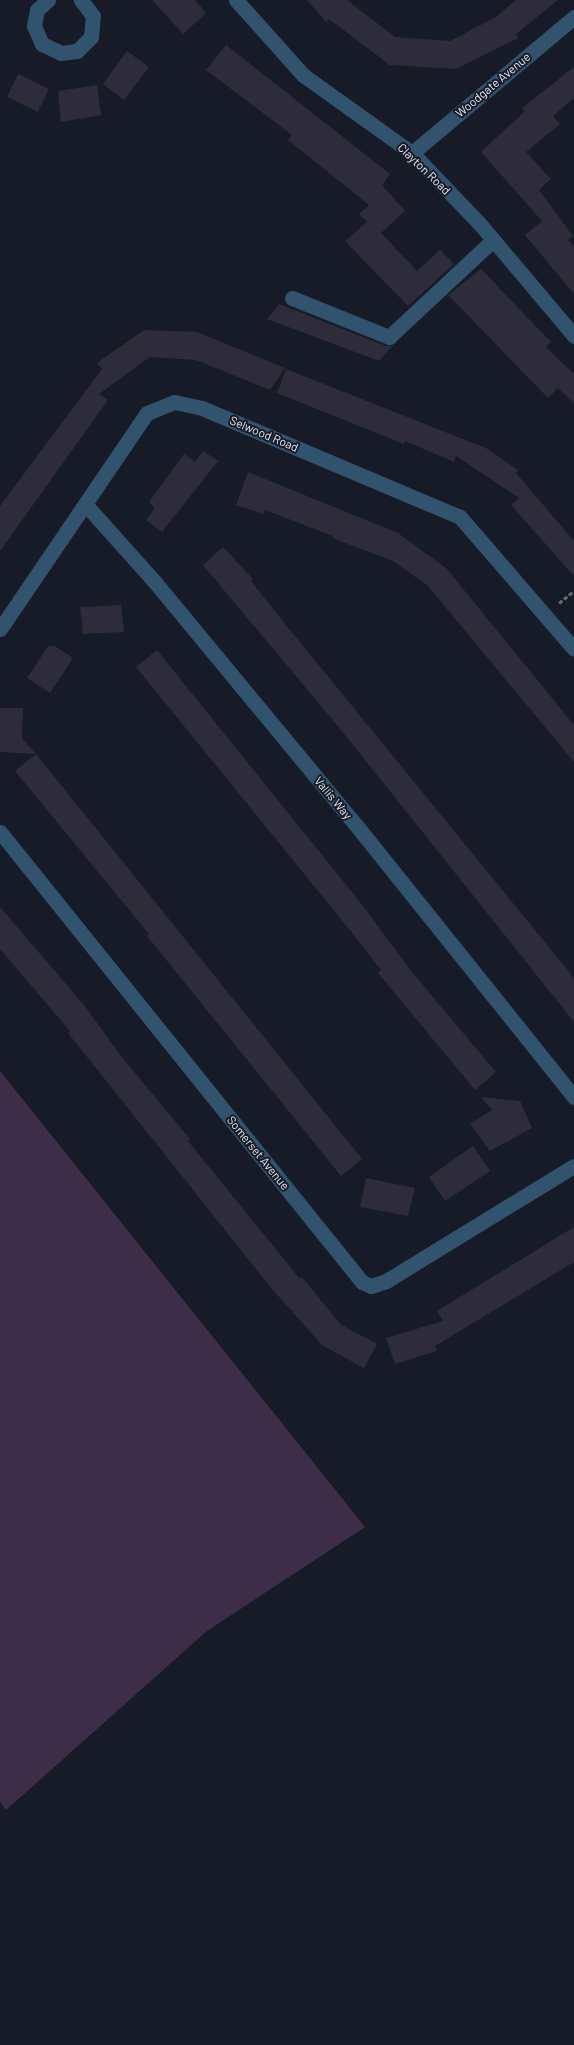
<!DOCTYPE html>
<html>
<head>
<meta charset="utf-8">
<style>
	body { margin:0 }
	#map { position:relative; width:574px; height:2045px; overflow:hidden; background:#161b27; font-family:Barlow,sans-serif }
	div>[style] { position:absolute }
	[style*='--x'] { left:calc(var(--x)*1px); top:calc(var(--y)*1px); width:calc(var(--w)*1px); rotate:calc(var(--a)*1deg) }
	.green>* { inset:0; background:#3e2d49 }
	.building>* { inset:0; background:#2e2c3a }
	.path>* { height:3px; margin-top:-1.5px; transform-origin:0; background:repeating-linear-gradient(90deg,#646873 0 4px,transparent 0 6.5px) }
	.minor>* { height:15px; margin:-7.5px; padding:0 7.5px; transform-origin:7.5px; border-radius:7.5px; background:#31536e }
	span { translate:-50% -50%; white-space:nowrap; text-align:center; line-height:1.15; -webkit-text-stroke:4px #161b27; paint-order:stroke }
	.street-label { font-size:12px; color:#e6eaf3 }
</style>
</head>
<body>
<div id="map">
	<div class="green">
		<i style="clip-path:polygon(0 1071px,365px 1527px,207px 1631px,6px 1810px,0 1802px)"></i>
	</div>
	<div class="building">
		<i style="clip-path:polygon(152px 0,195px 0,206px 13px,183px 34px)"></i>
		<i style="clip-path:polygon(307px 0,347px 0,395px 37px,450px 41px,496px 17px,516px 0,558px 0,516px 34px,518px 38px,456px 69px,390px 65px,329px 19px,326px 22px)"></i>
		<i style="clip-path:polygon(226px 45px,390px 174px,382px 185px,405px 211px,381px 233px,417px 271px,440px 250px,454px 264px,408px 306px,345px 241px,367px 222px,359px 214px,369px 205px,288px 140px,292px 135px,206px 70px)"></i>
		<i style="clip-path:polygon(127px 51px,149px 67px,124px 100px,103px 84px)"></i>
		<i style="clip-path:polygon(574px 67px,574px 98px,553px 116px,560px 124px,526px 152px,551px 179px,539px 190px,573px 236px,568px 240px,574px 247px,574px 294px,525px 235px,542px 221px,481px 152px,525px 111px,522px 108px)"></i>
		<i style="clip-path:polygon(18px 74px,49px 89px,38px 112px,7px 97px)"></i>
		<i style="clip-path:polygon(97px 85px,101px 115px,61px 122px,58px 91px)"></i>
		<i style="clip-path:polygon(481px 269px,551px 342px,546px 347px,574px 374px,574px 403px,558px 388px,548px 398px,448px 295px)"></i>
		<i style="clip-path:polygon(279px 304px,386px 346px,392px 346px,379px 361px,267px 319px)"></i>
		<i style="clip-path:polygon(144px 330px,197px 332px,285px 368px,270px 390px,196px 360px,150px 357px,99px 394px,108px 400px,0 551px,0 506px,102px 369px,97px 363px)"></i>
		<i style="clip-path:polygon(286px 369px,488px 449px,518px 470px,516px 473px,574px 541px,574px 576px,511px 505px,519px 498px,456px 456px,454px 462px,405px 441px,404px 444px,277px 393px)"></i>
		<i style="clip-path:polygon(203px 451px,218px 461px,162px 532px,146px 520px,155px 508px,149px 502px,184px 454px,195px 462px)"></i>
		<i style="clip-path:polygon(248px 472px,398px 533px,447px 569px,574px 725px,574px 762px,428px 586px,393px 561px,332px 538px,333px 536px,265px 510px,263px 514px,236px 505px)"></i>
		<i style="clip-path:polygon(223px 547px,253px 579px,251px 581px,286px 625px,566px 968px,574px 979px,574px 1022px,346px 736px,203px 565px)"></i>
		<i style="clip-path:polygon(121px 605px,124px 632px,83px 634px,80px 607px)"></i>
		<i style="clip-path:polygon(48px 646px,55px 646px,73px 658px,50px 693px,27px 678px)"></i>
		<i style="clip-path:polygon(157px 650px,363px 906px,412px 972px,496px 1072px,475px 1090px,378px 973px,381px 970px,349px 929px,136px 667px)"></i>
		<i style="clip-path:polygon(0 708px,23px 708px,22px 738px,36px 754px,0 752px)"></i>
		<i style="clip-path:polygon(36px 754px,362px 1159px,341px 1176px,147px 936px,149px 934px,15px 771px)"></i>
		<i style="clip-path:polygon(0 907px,84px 1005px,121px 1056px,190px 1139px,188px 1141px,300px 1279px,302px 1277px,340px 1324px,377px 1344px,364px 1368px,322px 1345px,272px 1289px,68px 1033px,70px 1031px,0 949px)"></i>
		<i style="clip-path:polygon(481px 1097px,520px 1101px,532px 1128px,490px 1151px,470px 1124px,492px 1110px)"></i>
		<i style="clip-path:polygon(473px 1146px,490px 1171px,445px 1201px,429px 1177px)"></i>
		<i style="clip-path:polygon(366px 1178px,415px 1188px,408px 1216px,360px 1207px)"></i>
		<i style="clip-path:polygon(574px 1227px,574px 1262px,435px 1346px,437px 1351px,395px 1364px,386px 1338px,443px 1321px,437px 1311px)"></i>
	</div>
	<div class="path">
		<i style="--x:559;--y:603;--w:19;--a:-39"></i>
	</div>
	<div class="minor">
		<i style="--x:48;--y:0;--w:15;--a:138"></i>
		<i style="--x:37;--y:10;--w:16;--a:101"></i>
		<i style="--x:34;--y:26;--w:20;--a:66"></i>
		<i style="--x:42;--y:44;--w:21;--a:25"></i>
		<i style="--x:61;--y:53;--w:16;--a:-7"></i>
		<i style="--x:77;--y:51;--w:20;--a:-45"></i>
		<i style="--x:91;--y:37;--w:21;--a:-85"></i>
		<i style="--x:93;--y:16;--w:20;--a:-127"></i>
		<i style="--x:236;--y:0;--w:101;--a:48.2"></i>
		<i style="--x:303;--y:75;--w:134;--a:35.6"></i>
		<i style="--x:412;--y:153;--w:97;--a:46.3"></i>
		<i style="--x:479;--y:223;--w:148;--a:49.9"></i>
		<i style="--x:412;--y:153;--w:212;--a:-40"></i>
		<i style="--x:292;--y:298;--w:105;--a:21.9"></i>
		<i style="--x:389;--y:337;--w:142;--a:-43"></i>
		<i style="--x:86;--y:505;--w:102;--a:48.2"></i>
		<i style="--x:154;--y:581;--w:317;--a:50.4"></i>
		<i style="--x:356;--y:825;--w:349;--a:51.3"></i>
		<i style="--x:0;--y:629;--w:261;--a:-55.8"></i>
		<i style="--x:147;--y:413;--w:29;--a:-22"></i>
		<i style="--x:174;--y:402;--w:29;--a:12"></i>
		<i style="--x:202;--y:408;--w:280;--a:22.9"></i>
		<i style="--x:460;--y:517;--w:174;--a:49.2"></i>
		<i style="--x:0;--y:832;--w:578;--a:51.19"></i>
		<i style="--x:362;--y:1282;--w:10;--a:24"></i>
		<i style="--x:371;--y:1286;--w:16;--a:-18"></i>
		<i style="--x:386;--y:1281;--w:220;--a:-31.5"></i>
	</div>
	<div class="street-label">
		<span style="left:493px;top:85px;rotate:-40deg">Woodgate Avenue</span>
		<span style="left:424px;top:169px;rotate:44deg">Clayton Road</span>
		<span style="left:264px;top:434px;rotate:23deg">Selwood Road</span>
		<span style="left:333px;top:798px;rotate:50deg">Vallis Way</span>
		<span style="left:258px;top:1153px;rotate:51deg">Somerset Avenue</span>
	</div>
</div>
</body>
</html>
